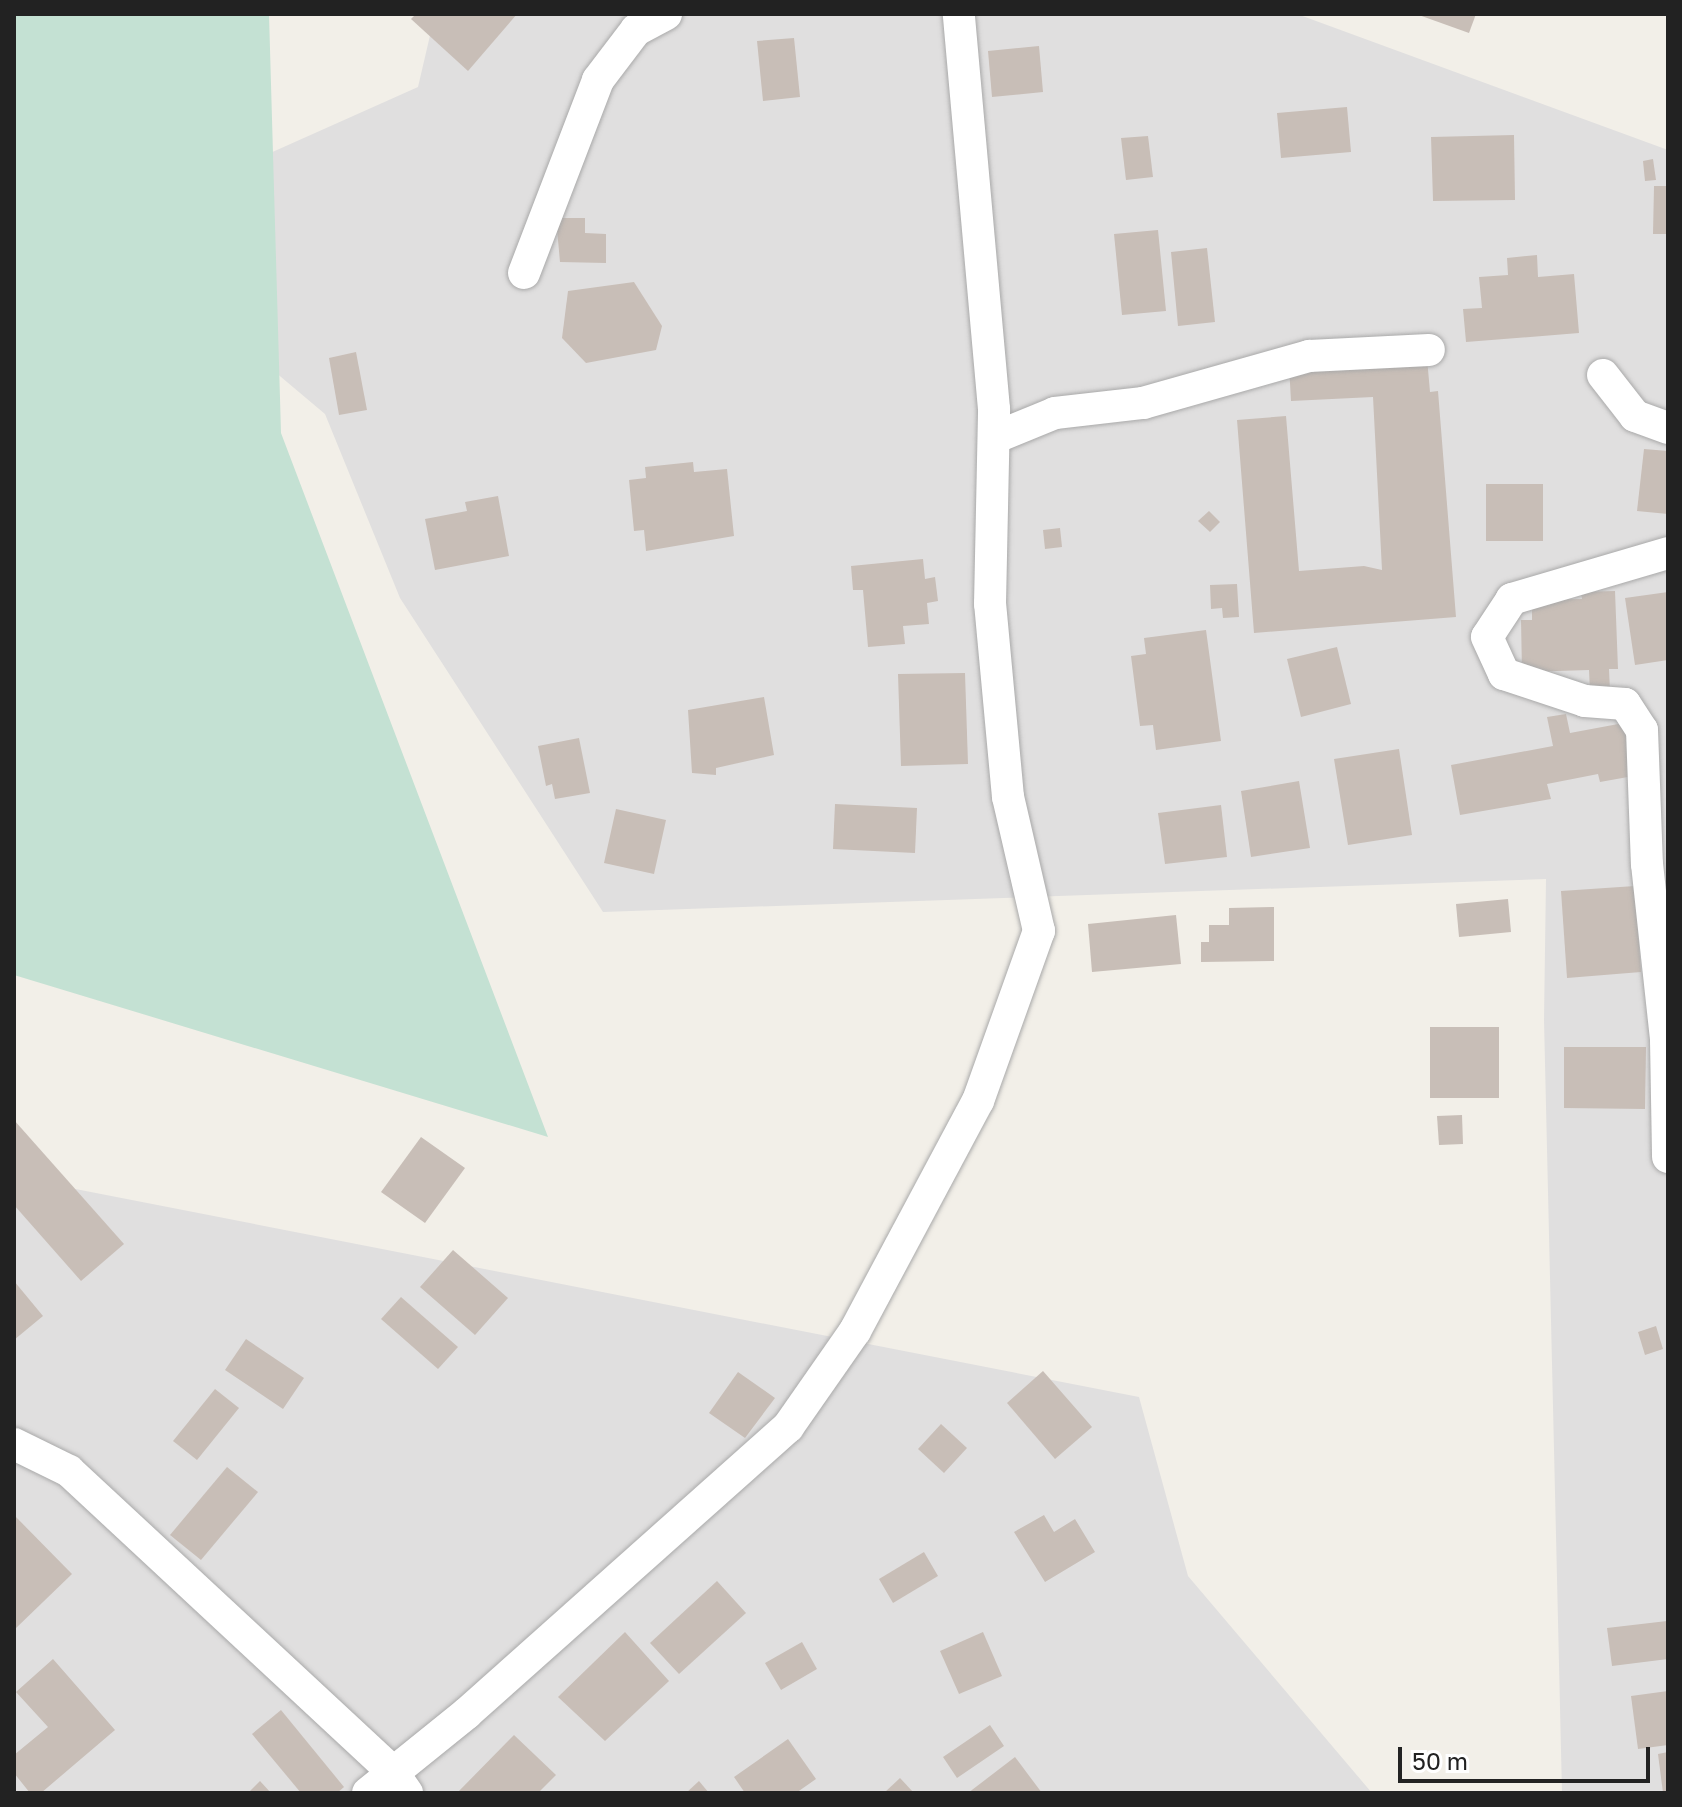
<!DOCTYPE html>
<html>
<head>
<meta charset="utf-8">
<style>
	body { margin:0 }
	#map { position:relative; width:1682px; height:1807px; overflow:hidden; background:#f2efe8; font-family:"Golos Text",sans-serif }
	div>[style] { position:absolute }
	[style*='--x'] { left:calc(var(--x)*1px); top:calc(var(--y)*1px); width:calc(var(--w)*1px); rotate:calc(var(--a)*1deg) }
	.residential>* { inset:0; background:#e0dfdf }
	.wetland>* { inset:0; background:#c4e1d3 }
	.building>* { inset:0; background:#c8beb7 }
	.roads { filter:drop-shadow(0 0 2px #a9a9a9) drop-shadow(0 0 2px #a9a9a9) }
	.street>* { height:32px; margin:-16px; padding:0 16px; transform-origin:16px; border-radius:16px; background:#fff }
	span { translate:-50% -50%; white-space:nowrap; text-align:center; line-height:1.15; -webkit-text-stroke:6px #fff; paint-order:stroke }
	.frame { position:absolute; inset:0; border:16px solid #222; pointer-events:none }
	.scale { position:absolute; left:1398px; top:1747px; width:252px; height:36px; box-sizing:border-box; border:4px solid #222; border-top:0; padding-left:10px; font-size:24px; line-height:28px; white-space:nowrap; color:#222; -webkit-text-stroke:6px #fff; paint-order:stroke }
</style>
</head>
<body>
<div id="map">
	<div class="residential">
		<i style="clip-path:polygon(435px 14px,1297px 14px,1668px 150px,1668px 1793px,1562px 1793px,1544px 1020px,1546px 879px,603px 912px,400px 598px,325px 414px,205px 313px,205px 182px,418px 87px)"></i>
		<i style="clip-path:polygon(14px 1177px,1139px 1397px,1188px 1576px,1372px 1793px,14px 1793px)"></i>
	</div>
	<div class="wetland">
		<i style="clip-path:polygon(14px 14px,269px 14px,281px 433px,548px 1137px,14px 975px)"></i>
	</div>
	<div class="building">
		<i style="clip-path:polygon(416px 14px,517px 14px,468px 71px,411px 19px)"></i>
		<i style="clip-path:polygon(1416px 14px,1476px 14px,1469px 33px)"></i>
		<i style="clip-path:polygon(794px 38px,800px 97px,763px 101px,757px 41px)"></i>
		<i style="clip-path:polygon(1039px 46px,1043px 92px,992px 97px,988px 51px)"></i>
		<i style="clip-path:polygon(1347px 107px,1351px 152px,1281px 158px,1277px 113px)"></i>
		<i style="clip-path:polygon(1514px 135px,1515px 200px,1433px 201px,1431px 137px)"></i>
		<i style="clip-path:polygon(1148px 136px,1153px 177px,1126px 180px,1121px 138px)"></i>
		<i style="clip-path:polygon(1653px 159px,1656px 180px,1645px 181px,1643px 161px)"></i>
		<i style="clip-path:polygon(1654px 186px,1668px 186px,1668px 234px,1653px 234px)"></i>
		<i style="clip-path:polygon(556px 218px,585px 218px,585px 233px,606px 234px,606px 263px,560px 262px)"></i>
		<i style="clip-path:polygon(1158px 230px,1166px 311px,1122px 315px,1114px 234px)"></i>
		<i style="clip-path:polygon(1207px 248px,1215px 322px,1178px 326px,1171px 252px)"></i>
		<i style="clip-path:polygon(1537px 255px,1538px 277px,1574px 274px,1579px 333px,1466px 342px,1463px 309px,1482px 308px,1479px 277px,1508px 275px,1507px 258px)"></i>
		<i style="clip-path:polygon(634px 282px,662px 326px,656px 350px,586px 363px,562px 338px,568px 291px)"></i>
		<i style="clip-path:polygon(356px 352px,367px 410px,339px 415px,329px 358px)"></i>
		<i style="clip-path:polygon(1427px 358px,1430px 392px,1438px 391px,1456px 617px,1254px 633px,1237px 420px,1286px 416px,1299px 571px,1364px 566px,1382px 570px,1373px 397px,1291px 401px,1289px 366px)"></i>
		<i style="clip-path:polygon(1644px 449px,1668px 451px,1668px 514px,1637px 511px)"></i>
		<i style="clip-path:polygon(693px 462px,694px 472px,727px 469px,734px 536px,646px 551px,644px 530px,634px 531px,629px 480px,646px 478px,645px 467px)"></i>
		<i style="clip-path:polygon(1486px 484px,1543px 484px,1543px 541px,1486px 541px)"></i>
		<i style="clip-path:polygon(498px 496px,509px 556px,435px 570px,425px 519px,467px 511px,465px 502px)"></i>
		<i style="clip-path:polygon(1209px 511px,1220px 522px,1210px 532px,1198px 521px)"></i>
		<i style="clip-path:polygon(1060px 528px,1062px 547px,1045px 549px,1043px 530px)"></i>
		<i style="clip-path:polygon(923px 559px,925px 579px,935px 577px,938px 601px,927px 603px,929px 624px,903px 626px,905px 644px,868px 647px,863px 590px,853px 590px,851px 566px)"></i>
		<i style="clip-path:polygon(1237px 584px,1239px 617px,1223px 618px,1222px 608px,1211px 609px,1210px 585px)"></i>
		<i style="clip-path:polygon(1615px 591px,1618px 669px,1609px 669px,1610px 691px,1590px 692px,1589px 670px,1522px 672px,1521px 620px,1532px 620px,1532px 600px,1582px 599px,1581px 592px)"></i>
		<i style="clip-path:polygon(1668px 592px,1668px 660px,1635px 665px,1625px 598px)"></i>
		<i style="clip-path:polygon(1206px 630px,1221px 741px,1156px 750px,1153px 725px,1140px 726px,1131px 656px,1146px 654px,1144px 638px)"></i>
		<i style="clip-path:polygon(1337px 647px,1351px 704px,1301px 717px,1287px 659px)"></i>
		<i style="clip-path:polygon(965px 673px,968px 764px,901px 766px,898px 674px)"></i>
		<i style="clip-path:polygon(764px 697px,774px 755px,716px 768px,716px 775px,692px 773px,688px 710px)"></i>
		<i style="clip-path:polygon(1566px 714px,1570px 733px,1629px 722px,1639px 775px,1600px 782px,1598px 774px,1547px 784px,1551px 799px,1460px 815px,1451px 765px,1553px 746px,1547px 717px)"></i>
		<i style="clip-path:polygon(579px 738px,590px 793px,555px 799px,552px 784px,546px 786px,538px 746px)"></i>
		<i style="clip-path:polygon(1399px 749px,1412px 835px,1348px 845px,1334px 759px)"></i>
		<i style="clip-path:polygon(1299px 781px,1310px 848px,1251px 857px,1241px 791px)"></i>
		<i style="clip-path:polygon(835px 804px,917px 808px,915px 853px,833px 849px)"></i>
		<i style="clip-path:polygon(1221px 805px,1227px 857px,1165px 864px,1158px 813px)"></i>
		<i style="clip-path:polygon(616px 809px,666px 820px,654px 874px,604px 863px)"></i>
		<i style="clip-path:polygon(1635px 886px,1641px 972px,1567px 978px,1561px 891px)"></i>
		<i style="clip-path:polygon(1508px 899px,1511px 932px,1459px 937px,1456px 904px)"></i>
		<i style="clip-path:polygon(1274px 907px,1274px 961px,1201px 962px,1201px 942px,1209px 942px,1209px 925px,1229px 925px,1229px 908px)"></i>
		<i style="clip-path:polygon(1176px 915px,1181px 964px,1092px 972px,1088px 924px)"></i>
		<i style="clip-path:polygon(1430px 1027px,1499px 1027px,1499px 1098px,1430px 1098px)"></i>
		<i style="clip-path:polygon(1564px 1047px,1646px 1047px,1645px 1109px,1564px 1108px)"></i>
		<i style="clip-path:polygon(1462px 1115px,1463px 1144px,1439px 1145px,1437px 1116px)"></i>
		<i style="clip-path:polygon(14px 1120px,124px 1244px,81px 1281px,14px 1205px)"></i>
		<i style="clip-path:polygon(421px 1137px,465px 1168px,425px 1223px,381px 1192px)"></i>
		<i style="clip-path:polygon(453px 1250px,508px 1298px,475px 1335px,420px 1287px)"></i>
		<i style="clip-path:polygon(14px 1281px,43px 1316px,14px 1340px)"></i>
		<i style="clip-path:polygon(401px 1297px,458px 1347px,438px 1369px,381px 1319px)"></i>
		<i style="clip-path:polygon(1656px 1326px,1663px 1349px,1645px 1355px,1638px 1332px)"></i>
		<i style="clip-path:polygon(246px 1339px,304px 1378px,283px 1409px,225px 1370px)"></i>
		<i style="clip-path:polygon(1043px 1371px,1092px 1427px,1055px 1459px,1007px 1403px)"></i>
		<i style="clip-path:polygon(738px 1372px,775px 1398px,745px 1438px,709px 1413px)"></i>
		<i style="clip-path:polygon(215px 1389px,239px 1408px,197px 1460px,173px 1441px)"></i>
		<i style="clip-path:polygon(941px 1424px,967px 1448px,944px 1473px,918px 1449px)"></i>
		<i style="clip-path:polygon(227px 1467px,258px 1492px,201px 1560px,170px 1535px)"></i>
		<i style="clip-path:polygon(14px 1515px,72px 1574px,14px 1630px)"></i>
		<i style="clip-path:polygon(1044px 1515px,1054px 1532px,1075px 1519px,1095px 1552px,1045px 1582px,1014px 1532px)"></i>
		<i style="clip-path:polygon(924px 1552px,938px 1576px,893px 1603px,879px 1579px)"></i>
		<i style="clip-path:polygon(717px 1581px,746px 1613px,679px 1674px,650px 1643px)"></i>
		<i style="clip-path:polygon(1667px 1621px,1668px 1659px,1612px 1666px,1607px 1628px)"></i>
		<i style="clip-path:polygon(625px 1632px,669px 1681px,605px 1741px,558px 1697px)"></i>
		<i style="clip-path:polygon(983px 1632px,1002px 1676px,959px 1694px,940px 1651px)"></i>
		<i style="clip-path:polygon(802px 1642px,817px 1669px,781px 1690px,765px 1663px)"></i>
		<i style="clip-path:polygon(53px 1659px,115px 1730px,41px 1793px,30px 1793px,14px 1773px,14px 1755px,48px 1727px,16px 1692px)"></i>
		<i style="clip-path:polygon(1668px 1691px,1668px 1745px,1638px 1749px,1631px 1696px)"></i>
		<i style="clip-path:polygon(281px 1710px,344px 1787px,337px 1793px,301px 1793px,252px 1734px)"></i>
		<i style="clip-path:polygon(990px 1725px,1004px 1746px,957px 1778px,943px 1757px)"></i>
		<i style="clip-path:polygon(514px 1735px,556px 1775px,538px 1793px,457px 1793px)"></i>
		<i style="clip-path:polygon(788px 1739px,816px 1779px,796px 1793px,745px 1793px,734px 1777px)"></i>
		<i style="clip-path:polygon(1668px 1752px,1668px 1793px,1663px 1793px,1658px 1754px)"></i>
		<i style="clip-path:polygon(1015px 1757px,1042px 1793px,968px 1793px)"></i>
		<i style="clip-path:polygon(900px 1778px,914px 1793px,884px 1793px)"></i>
		<i style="clip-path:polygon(260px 1781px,271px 1793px,248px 1793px)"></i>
		<i style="clip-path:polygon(699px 1781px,709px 1793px,686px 1793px)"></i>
	</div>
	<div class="roads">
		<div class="street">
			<i style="--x:524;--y:273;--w:207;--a:-69"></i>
			<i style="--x:598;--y:80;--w:63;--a:-52.8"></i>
			<i style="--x:636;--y:30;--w:34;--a:-28"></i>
			<i style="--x:1603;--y:375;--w:52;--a:52"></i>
			<i style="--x:1635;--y:416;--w:35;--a:20"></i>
			<i style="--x:994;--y:438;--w:66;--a:-22.3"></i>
			<i style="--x:1055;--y:413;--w:89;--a:-6.5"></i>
			<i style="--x:1143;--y:403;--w:173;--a:-15.8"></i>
			<i style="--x:1309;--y:356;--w:120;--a:-2.9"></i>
			<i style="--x:1668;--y:553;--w:163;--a:163.6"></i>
			<i style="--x:1512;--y:599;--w:45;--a:123.3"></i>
			<i style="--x:1487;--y:637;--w:41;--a:65.3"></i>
			<i style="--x:1504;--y:674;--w:85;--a:18.4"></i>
			<i style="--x:1585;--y:701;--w:40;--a:4.3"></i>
			<i style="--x:1625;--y:704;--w:31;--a:57"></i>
			<i style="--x:1642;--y:730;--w:134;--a:87.9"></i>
			<i style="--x:1647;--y:864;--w:177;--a:83.8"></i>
			<i style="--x:1666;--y:1040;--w:117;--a:89"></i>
			<i style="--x:14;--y:1444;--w:61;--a:26.1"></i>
			<i style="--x:69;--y:1471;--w:439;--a:42.9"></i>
			<i style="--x:391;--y:1770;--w:28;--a:55"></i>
			<i style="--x:368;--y:1793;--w:127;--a:-38.9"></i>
			<i style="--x:467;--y:1713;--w:430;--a:-41.7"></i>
			<i style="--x:788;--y:1427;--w:117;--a:-55.1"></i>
			<i style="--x:855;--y:1331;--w:261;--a:-61.9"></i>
			<i style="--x:978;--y:1101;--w:181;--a:-70.3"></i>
			<i style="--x:1039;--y:931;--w:138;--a:-103"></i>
			<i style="--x:1008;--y:797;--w:194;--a:-95.3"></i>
			<i style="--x:990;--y:604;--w:195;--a:-88.8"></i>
			<i style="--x:994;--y:409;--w:397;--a:-95.1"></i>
		</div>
	</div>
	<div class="frame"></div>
	<div class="scale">50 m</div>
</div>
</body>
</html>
